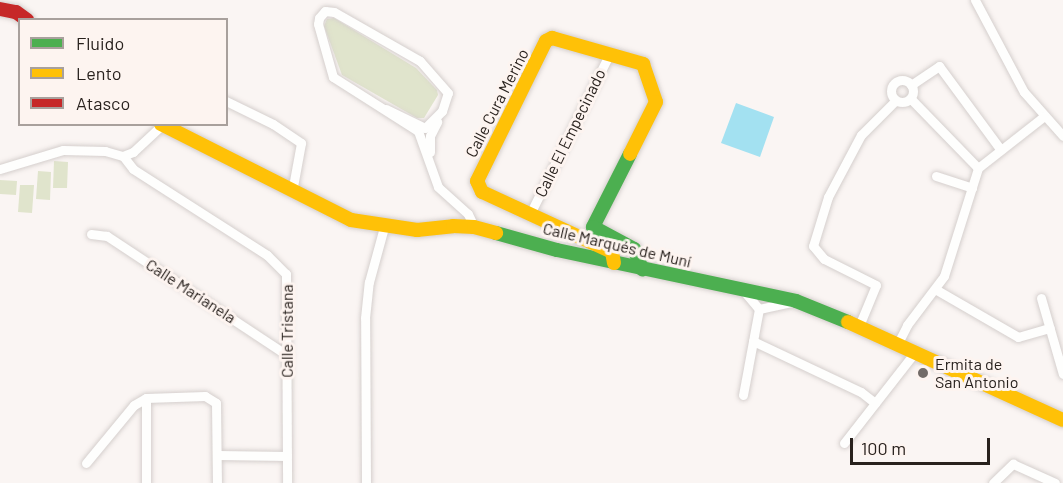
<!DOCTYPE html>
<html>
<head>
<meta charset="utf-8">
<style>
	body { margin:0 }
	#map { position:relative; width:1063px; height:483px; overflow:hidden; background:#faf5f3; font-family:Barlow,sans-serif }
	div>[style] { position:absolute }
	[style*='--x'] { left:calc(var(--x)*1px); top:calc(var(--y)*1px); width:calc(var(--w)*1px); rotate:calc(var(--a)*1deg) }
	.green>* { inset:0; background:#e0e4cc }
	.water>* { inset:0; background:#a3e1f1 }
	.roads { filter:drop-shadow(0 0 2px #d5cfcd) drop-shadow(0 0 2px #d5cfcd) }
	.street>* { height:9px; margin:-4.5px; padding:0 4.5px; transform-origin:4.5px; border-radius:4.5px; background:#fefefd }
	.street>.ring { margin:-4.5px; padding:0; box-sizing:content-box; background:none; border:9px solid #fefefd; border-radius:50% }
	.fast>* { height:14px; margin:-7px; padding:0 7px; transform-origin:7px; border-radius:7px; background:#4caf50 }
	.slow>* { height:14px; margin:-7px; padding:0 7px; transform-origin:7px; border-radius:7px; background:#ffc107 }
	.jam>* { height:14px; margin:-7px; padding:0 7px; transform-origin:7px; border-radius:7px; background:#c62828 }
	.dots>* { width:16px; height:16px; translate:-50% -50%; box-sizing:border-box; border:3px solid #fdf4f0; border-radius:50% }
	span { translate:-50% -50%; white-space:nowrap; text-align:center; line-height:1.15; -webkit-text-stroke:6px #fdf4f0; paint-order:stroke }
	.street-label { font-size:16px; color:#28211d }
	.poi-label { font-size:16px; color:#28211d }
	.left { translate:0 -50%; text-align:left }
	.legend { position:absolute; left:18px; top:18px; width:210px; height:108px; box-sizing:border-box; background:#fdf4f0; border:2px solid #a8a09c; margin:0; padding:8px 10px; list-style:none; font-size:18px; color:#28211d }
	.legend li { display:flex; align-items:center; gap:12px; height:30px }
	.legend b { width:30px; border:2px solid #a8a09c }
	.scale { position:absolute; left:850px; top:438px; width:140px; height:27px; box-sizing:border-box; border:3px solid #28211d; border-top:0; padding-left:8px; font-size:18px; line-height:21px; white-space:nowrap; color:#28211d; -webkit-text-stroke:4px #fdf4f0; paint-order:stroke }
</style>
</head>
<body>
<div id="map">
	<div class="green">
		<i style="clip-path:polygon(334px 18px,416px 68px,437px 90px,438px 95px,424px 118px,417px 118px,342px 75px,324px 26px,327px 19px)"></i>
		<i style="clip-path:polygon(54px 161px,68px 162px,67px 188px,53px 188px)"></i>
		<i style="clip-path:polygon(38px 171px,51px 172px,50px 200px,36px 199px)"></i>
		<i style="clip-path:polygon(0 180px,17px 181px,16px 195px,0 194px)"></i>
		<i style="clip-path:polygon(20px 185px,34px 185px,32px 213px,18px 212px)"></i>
	</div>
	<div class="water">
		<i style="clip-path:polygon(736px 103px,774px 117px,760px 157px,721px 143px)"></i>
	</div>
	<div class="roads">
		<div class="street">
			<i style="--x:975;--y:0;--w:104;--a:62"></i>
			<i style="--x:1024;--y:92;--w:59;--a:48.4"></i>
			<i class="ring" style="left:891px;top:80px;width:13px;height:13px"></i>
			<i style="--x:911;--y:85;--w:34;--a:-34"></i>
			<i style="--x:939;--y:66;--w:104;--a:53.6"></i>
			<i style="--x:911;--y:99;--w:96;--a:45.8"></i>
			<i style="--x:226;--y:101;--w:52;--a:26.1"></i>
			<i style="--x:273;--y:124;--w:34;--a:34"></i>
			<i style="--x:301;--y:143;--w:50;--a:100.4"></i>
			<i style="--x:386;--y:109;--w:43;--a:26"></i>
			<i style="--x:425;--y:128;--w:24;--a:-45"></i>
			<i style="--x:442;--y:111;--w:19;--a:-72"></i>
			<i style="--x:448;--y:93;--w:43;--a:-131.2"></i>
			<i style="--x:420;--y:61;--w:99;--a:-150.3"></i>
			<i style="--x:334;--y:12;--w:9;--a:-174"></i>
			<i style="--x:325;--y:11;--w:9;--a:131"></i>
			<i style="--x:319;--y:18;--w:6;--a:99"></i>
			<i style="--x:318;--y:24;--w:55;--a:74.2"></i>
			<i style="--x:333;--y:77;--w:101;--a:32.4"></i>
			<i style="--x:418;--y:131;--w:59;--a:70.3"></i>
			<i style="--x:438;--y:187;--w:40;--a:42"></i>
			<i style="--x:468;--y:214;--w:14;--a:65"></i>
			<i style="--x:430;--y:152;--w:16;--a:-90"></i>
			<i style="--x:430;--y:136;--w:16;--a:-63"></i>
			<i style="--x:123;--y:156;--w:16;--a:52"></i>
			<i style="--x:133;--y:169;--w:159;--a:32.7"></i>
			<i style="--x:267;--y:255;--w:27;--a:45"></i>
			<i style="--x:286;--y:274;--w:209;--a:89.7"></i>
			<i style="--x:123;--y:156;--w:11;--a:-22"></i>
			<i style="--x:133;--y:152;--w:40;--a:-43"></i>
			<i style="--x:0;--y:169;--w:66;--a:-16.8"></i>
			<i style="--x:63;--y:150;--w:42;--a:1.4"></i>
			<i style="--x:105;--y:151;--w:19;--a:16"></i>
			<i style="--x:936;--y:176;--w:38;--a:18"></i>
			<i style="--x:530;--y:214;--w:180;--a:-63.6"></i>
			<i style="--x:91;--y:234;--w:16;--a:7"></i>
			<i style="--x:107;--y:236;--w:216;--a:33.5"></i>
			<i style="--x:935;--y:289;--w:96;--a:30"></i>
			<i style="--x:1018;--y:337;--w:33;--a:-16"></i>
			<i style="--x:743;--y:290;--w:25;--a:50"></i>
			<i style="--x:759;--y:309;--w:34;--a:-12"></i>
			<i style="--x:1041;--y:298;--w:79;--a:73.9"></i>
			<i style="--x:859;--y:326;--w:44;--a:-67.5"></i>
			<i style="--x:876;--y:285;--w:58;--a:-153.4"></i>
			<i style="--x:824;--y:259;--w:17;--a:-130"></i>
			<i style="--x:813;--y:246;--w:51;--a:-73"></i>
			<i style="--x:828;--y:197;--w:70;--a:-62"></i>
			<i style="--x:861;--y:135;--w:49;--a:-45"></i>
			<i style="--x:753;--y:341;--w:119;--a:25.3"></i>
			<i style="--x:861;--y:392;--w:18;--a:38"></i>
			<i style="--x:898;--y:343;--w:20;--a:-63"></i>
			<i style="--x:907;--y:325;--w:61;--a:-52.9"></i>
			<i style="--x:944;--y:276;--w:113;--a:-72.5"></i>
			<i style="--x:978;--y:168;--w:83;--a:-38.1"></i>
			<i style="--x:743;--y:395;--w:87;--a:-79.5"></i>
			<i style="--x:844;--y:443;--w:117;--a:-52"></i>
			<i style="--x:218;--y:455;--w:69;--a:0.8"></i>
			<i style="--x:86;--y:463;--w:75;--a:-50.4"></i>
			<i style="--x:134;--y:405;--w:14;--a:-30"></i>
			<i style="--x:146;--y:483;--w:85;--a:-90"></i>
			<i style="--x:146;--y:398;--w:59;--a:-1.9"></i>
			<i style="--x:205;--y:396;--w:13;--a:32"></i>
			<i style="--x:216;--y:403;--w:80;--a:89.3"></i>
			<i style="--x:366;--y:483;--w:165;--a:-90.3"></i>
			<i style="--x:365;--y:318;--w:36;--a:-84"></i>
			<i style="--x:369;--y:282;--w:57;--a:-74.7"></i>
			<i style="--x:993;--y:483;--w:28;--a:-44"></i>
			<i style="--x:1013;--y:464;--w:46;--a:24.3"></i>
		</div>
		<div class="fast">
			<i style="--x:630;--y:154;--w:82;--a:116.9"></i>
			<i style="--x:593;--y:227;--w:47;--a:28.2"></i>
			<i style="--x:634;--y:249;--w:22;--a:68"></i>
			<i style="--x:496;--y:233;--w:63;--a:15.6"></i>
			<i style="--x:557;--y:250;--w:244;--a:12"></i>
			<i style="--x:796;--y:301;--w:56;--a:22"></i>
		</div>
		<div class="slow">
			<i style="--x:161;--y:124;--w:213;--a:26.8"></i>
			<i style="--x:351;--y:220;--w:67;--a:8.6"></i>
			<i style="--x:417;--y:230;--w:36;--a:-6"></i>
			<i style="--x:453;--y:226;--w:21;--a:3"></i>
			<i style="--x:474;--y:227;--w:23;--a:15"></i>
			<i style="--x:614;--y:263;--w:11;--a:-100"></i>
			<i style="--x:612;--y:252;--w:143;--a:-155.2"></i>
			<i style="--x:482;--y:192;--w:12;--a:-114"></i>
			<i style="--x:477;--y:181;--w:156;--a:-63.8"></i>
			<i style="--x:546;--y:41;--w:7;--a:-27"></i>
			<i style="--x:552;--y:38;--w:95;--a:15.9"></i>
			<i style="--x:643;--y:64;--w:40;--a:71.1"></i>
			<i style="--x:656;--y:102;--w:58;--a:116.6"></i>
			<i style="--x:848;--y:322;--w:236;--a:24.5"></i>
		</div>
		<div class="jam">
			<i style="--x:0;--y:9;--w:16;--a:11"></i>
			<i style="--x:16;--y:12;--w:14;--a:36"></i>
		</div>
	</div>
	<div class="dots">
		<i style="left:923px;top:373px;background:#726b68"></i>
	</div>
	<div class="street-label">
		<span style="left:497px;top:103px;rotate:-63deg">Calle Cura Merino</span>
		<span style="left:570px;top:133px;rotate:-64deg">Calle El Empecinado</span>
		<span style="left:617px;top:245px;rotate:13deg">Calle Marqués de Muní</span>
		<span style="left:191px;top:291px;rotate:33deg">Calle Marianela</span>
		<span style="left:287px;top:331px;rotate:-90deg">Calle Tristana</span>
	</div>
	<div class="poi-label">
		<span class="left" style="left:935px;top:373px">Ermita de<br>San Antonio</span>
	</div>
	<ul class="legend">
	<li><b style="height:8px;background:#4caf50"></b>Fluido</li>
	<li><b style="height:8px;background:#ffc107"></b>Lento</li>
	<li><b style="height:8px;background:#c62828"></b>Atasco</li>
	</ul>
	<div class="scale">100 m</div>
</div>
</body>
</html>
